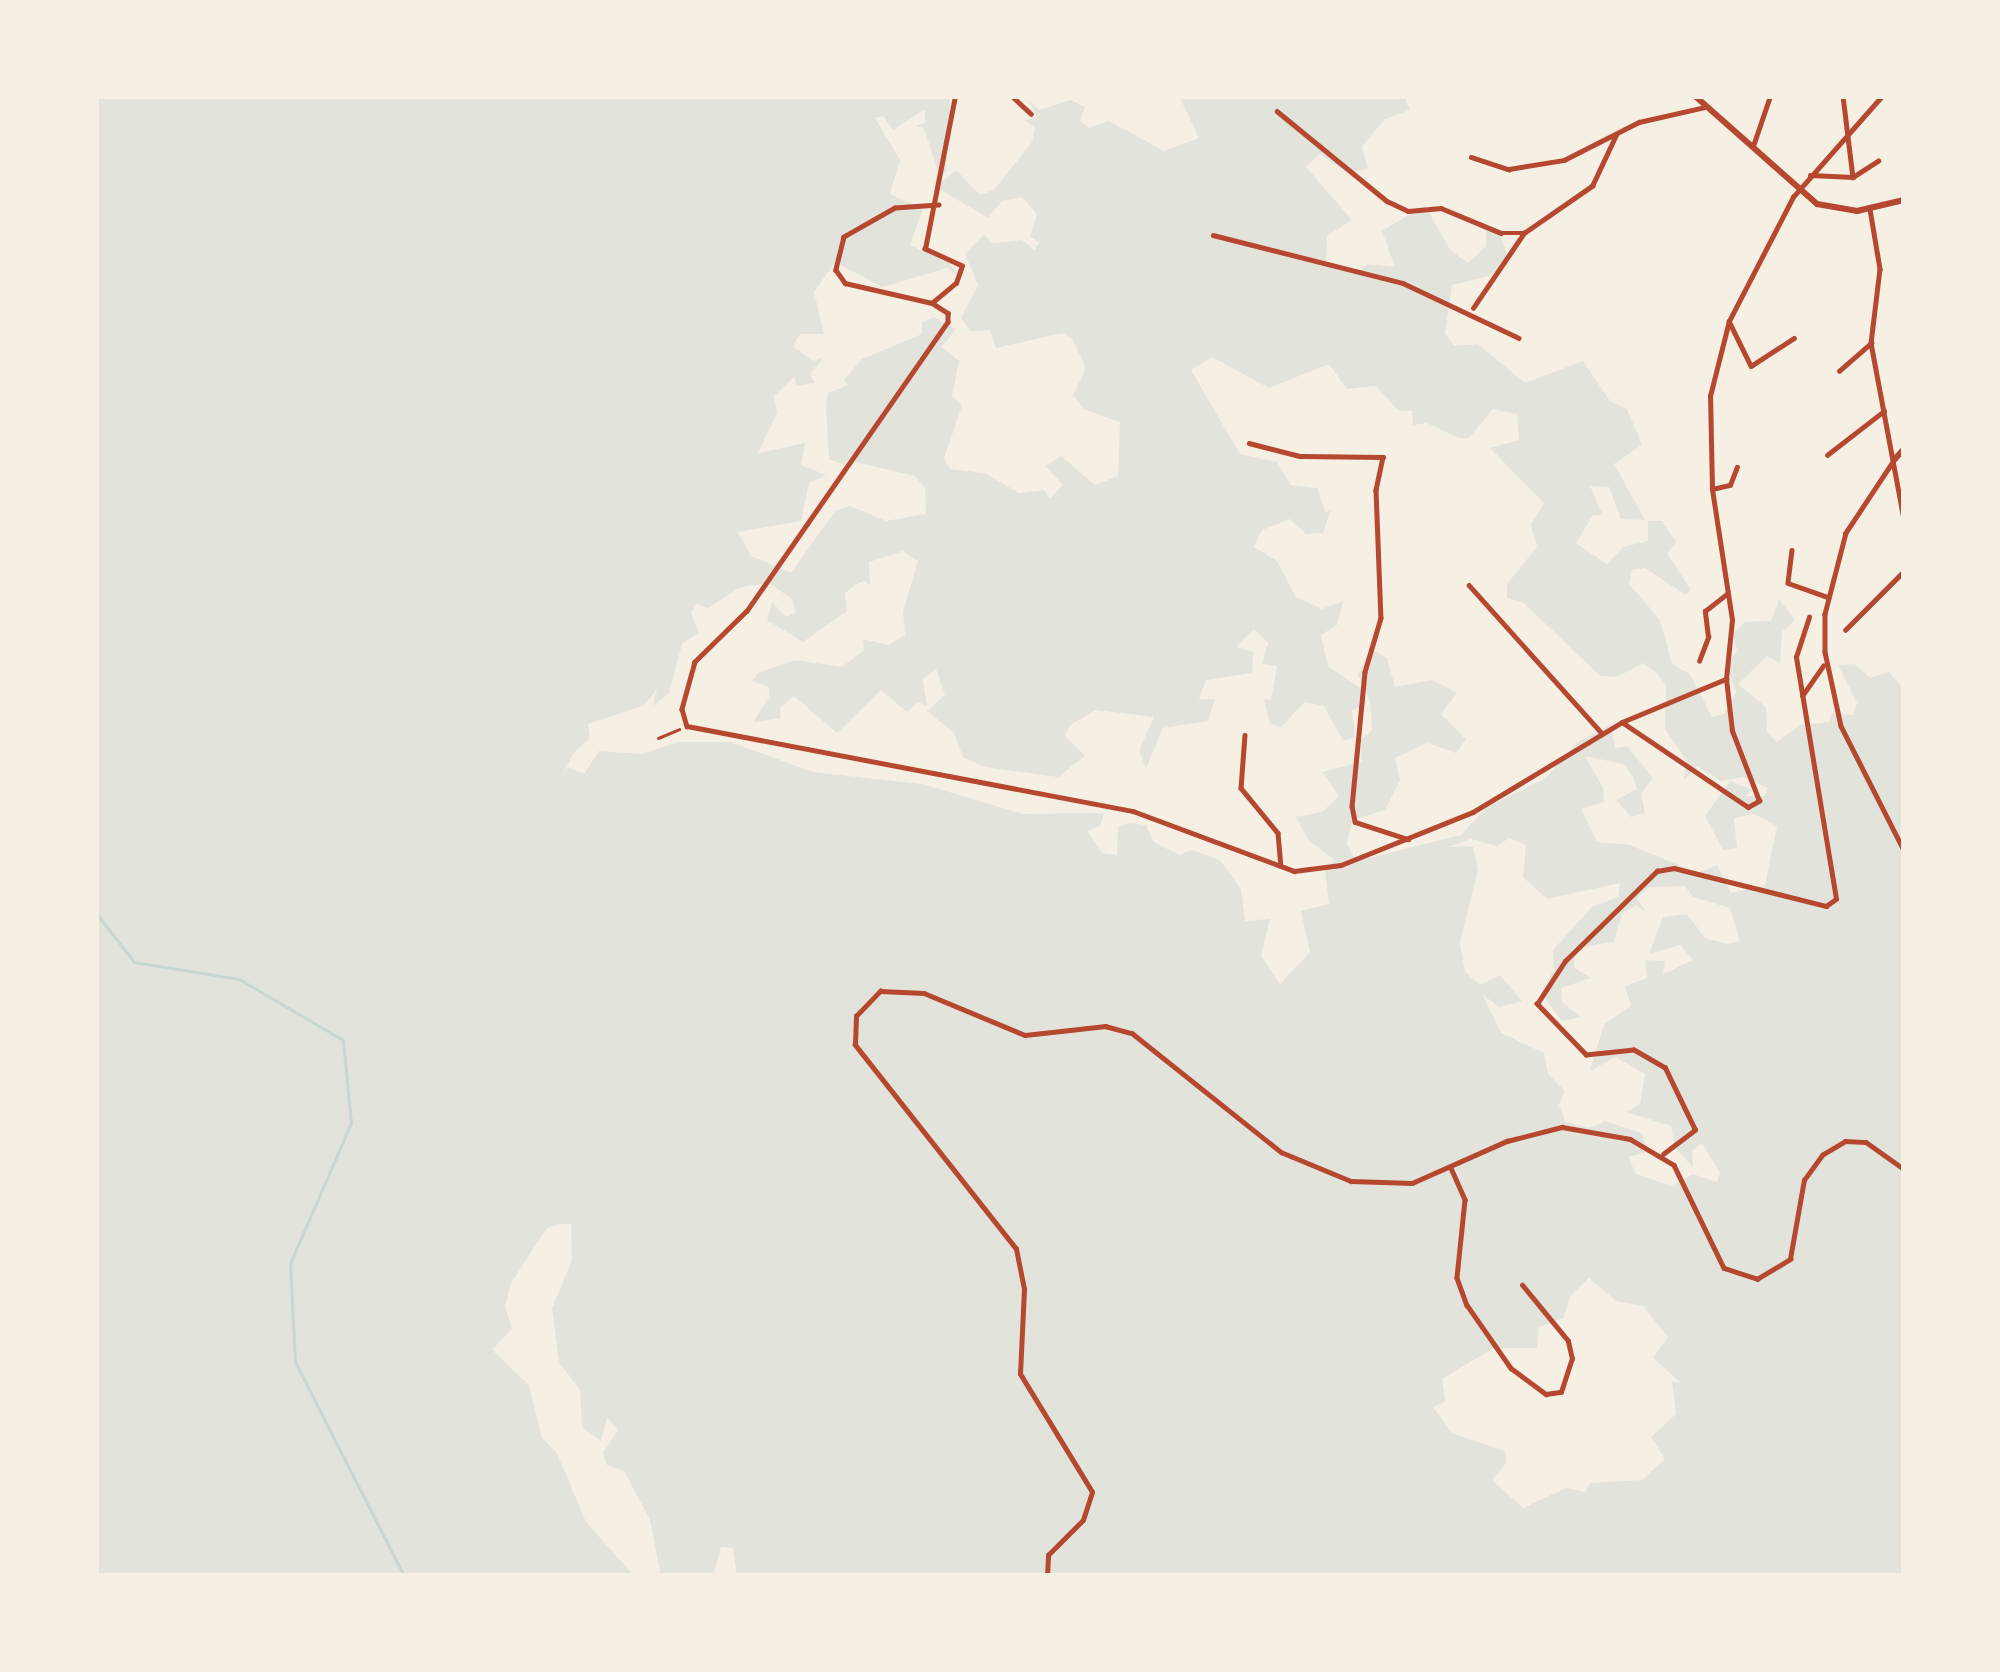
<!DOCTYPE html>
<html>
<head>
<meta charset="utf-8">
<style>
	body { margin:0 }
	#map { position:relative; width:2000px; height:1672px; overflow:hidden; background:#f6efe4; font-family:"Exo 2",sans-serif }
	div>[style] { position:absolute }
	[style*='--x'] { left:calc(var(--x)*1px); top:calc(var(--y)*1px); width:calc(var(--w)*1px); rotate:calc(var(--a)*1deg) }
	.green>* { inset:0; background:#e2e4dc }
	.stream>* { height:3px; margin:-1.5px; padding:0 1.5px; transform-origin:1.5px; border-radius:1.5px; background:#c9d6d2 }
	.path>* { height:3px; margin:-1.5px; padding:0 1.5px; transform-origin:1.5px; border-radius:1.5px; background:#b5482f }
	.minor>* { height:4.5px; margin:-2.25px; padding:0 2.25px; transform-origin:2.25px; border-radius:2.25px; background:#b5482f }
	.tertiary>* { height:6px; margin:-3px; padding:0 3px; transform-origin:3px; border-radius:3px; background:#b5482f }
	span { translate:-50% -50%; white-space:nowrap; text-align:center; line-height:1.15; -webkit-text-stroke:9px #f6efe4; paint-order:stroke }
	.frame { position:absolute; inset:0; border:99px solid #f6efe4; pointer-events:none }
</style>
</head>
<body>
<div id="map">
	<div class="green">
		<i style="clip-path:polygon(evenodd,96px 96px,950px 96px,946px 172px,938px 172px,924px 128px,915px 126px,925px 123px,925px 109px,893px 130px,883px 116px,875px 118px,900px 160px,890px 194px,923px 209px,910px 245px,949px 263px,959px 276px,947px 268px,882px 287px,835px 262px,814px 292px,824px 334px,800px 334px,793px 346px,813px 361px,824px 357px,810px 374px,815px 383px,797px 386px,794px 377px,774px 396px,777px 413px,758px 453px,805px 443px,801px 465px,826px 475px,809px 483px,801px 521px,738px 532px,751px 556px,791px 573px,835px 511px,850px 506px,886px 521px,926px 514px,925px 488px,915px 476px,856px 462px,849px 453px,847px 466px,829px 459px,826px 406px,828px 393px,848px 385px,844px 380px,862px 359px,922px 334px,922px 322px,934px 317px,956px 329px,942px 347px,959px 361px,952px 396px,962px 406px,944px 458px,950px 469px,985px 473px,1019px 493px,1044px 490px,1050px 499px,1063px 485px,1046px 466px,1061px 456px,1095px 485px,1118px 476px,1120px 422px,1083px 409px,1073px 395px,1086px 368px,1072px 339px,1062px 333px,996px 348px,990px 330px,970px 331px,961px 318px,978px 285px,965px 254px,984px 235px,993px 243px,1022px 240px,1035px 250px,1039px 242px,1030px 237px,1037px 214px,1022px 197px,1002px 201px,988px 218px,936px 187px,956px 170px,980px 195px,994px 190px,1032px 142px,1035px 128px,1025px 120px,1037px 118px,1029px 101px,1039px 110px,1071px 100px,1085px 107px,1080px 121px,1089px 128px,1109px 121px,1164px 151px,1199px 138px,1179px 96px,1404px 96px,1410px 110px,1385px 119px,1362px 146px,1368px 169px,1347px 173px,1320px 154px,1306px 167px,1352px 220px,1327px 236px,1326px 263px,1356px 273px,1368px 264px,1395px 267px,1382px 231px,1425px 205px,1450px 250px,1468px 263px,1486px 246px,1486px 228px,1500px 234px,1509px 260px,1489px 276px,1452px 285px,1445px 333px,1454px 346px,1478px 344px,1525px 383px,1583px 361px,1610px 401px,1627px 409px,1642px 445px,1614px 464px,1645px 520px,1621px 519px,1609px 487px,1590px 486px,1603px 515px,1593px 515px,1576px 543px,1607px 564px,1623px 547px,1648px 541px,1648px 521px,1662px 521px,1676px 542px,1667px 553px,1691px 590px,1686px 595px,1645px 568px,1632px 570px,1629px 584px,1660px 620px,1672px 664px,1690px 674px,1712px 717px,1724px 714px,1736px 692px,1727px 665px,1737px 651px,1733px 634px,1745px 622px,1771px 621px,1779px 599px,1795px 620px,1782px 632px,1780px 663px,1767px 656px,1738px 684px,1766px 707px,1767px 732px,1777px 742px,1800px 725px,1829px 722px,1832px 713px,1854px 715px,1857px 703px,1838px 665px,1855px 664px,1870px 678px,1889px 672px,1904px 689px,1904px 1576px,737px 1576px,733px 1548px,721px 1547px,713px 1576px,661px 1576px,650px 1520px,624px 1471px,607px 1465px,603px 1453px,618px 1430px,607px 1417px,601px 1441px,582px 1427px,580px 1390px,559px 1362px,552px 1308px,572px 1260px,571px 1224px,560px 1224px,547px 1228px,511px 1283px,505px 1307px,512px 1329px,492px 1350px,529px 1385px,542px 1438px,557px 1453px,586px 1522px,634px 1576px,96px 1576px,96px 96px,1212px 357px,1269px 388px,1329px 364px,1347px 389px,1376px 386px,1398px 410px,1412px 411px,1413px 425px,1427px 423px,1459px 438px,1469px 438px,1493px 409px,1517px 414px,1519px 440px,1490px 448px,1544px 503px,1531px 525px,1537px 547px,1507px 584px,1507px 598px,1524px 603px,1600px 676px,1617px 677px,1643px 663px,1657px 673px,1666px 685px,1665px 729px,1687px 761px,1684px 780px,1697px 766px,1721px 781px,1743px 777px,1768px 788px,1764px 796px,1746px 796px,1752px 790px,1730px 781px,1705px 816px,1723px 850px,1737px 848px,1734px 818px,1754px 814px,1777px 826px,1765px 885px,1731px 893px,1717px 865px,1698px 873px,1630px 845px,1597px 842px,1581px 809px,1604px 802px,1603px 788px,1585px 756px,1623px 764px,1633px 777px,1637px 789px,1616px 800px,1631px 817px,1645px 813px,1641px 794px,1653px 778px,1627px 746px,1615px 748px,1611px 725px,1576px 743px,1546px 778px,1486px 808px,1461px 835px,1356px 861px,1347px 844px,1352px 820px,1385px 810px,1400px 780px,1395px 758px,1427px 743px,1456px 753px,1466px 739px,1441px 714px,1457px 693px,1432px 680px,1395px 687px,1387px 658px,1370px 648px,1358px 675px,1370px 701px,1372px 730px,1361px 740px,1362px 762px,1322px 772px,1339px 796px,1322px 812px,1296px 817px,1309px 841px,1335px 860px,1325px 870px,1329px 904px,1301px 911px,1310px 952px,1280px 984px,1261px 956px,1270px 919px,1245px 921px,1241px 889px,1220px 860px,1192px 850px,1179px 855px,1154px 842px,1146px 825px,1130px 823px,1118px 827px,1117px 855px,1102px 853px,1087px 831px,1100px 826px,1104px 813px,1023px 814px,922px 784px,813px 772px,730px 742px,678px 742px,642px 754px,599px 751px,584px 774px,568px 767px,561px 779px,573px 754px,590px 738px,588px 724px,643px 706px,657px 689px,653px 706px,669px 693px,682px 644px,699px 632px,691px 613px,697px 604px,708px 608px,741px 587px,769px 583px,792px 599px,796px 612px,786px 617px,772px 602px,767px 620px,803px 642px,847px 611px,845px 593px,855px 585px,865px 580px,870px 586px,869px 562px,903px 551px,918px 561px,903px 612px,905px 635px,888px 645px,863px 639px,864px 650px,842px 667px,795px 660px,758px 673px,752px 681px,769px 687px,769px 697px,753px 722px,781px 718px,780px 708px,794px 696px,837px 733px,881px 690px,907px 712px,918px 702px,927px 706px,923px 679px,936px 669px,945px 695px,927px 711px,954px 733px,963px 757px,984px 767px,1058px 777px,1085px 756px,1065px 736px,1070px 725px,1096px 710px,1154px 717px,1139px 751px,1146px 768px,1163px 728px,1208px 721px,1215px 699px,1199px 699px,1206px 680px,1252px 673px,1253px 652px,1236px 647px,1254px 629px,1268px 643px,1262px 664px,1277px 666px,1271px 700px,1264px 699px,1270px 724px,1281px 727px,1305px 702px,1324px 706px,1343px 741px,1355px 737px,1352px 710px,1366px 704px,1362px 689px,1328px 666px,1321px 635px,1337px 625px,1343px 601px,1322px 609px,1296px 597px,1277px 561px,1254px 547px,1262px 530px,1290px 519px,1306px 534px,1323px 533px,1331px 510px,1326px 513px,1317px 488px,1291px 485px,1277px 462px,1240px 454px,1191px 370px,1212px 357px,96px 96px,1509px 838px,1526px 845px,1523px 877px,1547px 899px,1620px 883px,1618px 897px,1592px 907px,1553px 950px,1554px 970px,1541px 993px,1562px 1021px,1581px 1017px,1562px 1002px,1561px 988px,1591px 978px,1574px 968px,1576px 948px,1614px 942px,1622px 913px,1637px 905px,1646px 913px,1637px 898px,1650px 887px,1685px 886px,1693px 897px,1730px 908px,1740px 941px,1727px 944px,1705px 938px,1687px 914px,1663px 917px,1649px 954px,1680px 945px,1693px 960px,1663px 974px,1665px 961px,1645px 960px,1647px 978px,1625px 986px,1631px 1006px,1604px 1024px,1590px 1071px,1615px 1057px,1645px 1074px,1640px 1104px,1626px 1112px,1671px 1126px,1675px 1148px,1693px 1167px,1692px 1151px,1702px 1143px,1720px 1173px,1717px 1182px,1693px 1174px,1671px 1186px,1636px 1174px,1628px 1157px,1647px 1152px,1642px 1133px,1605px 1121px,1589px 1128px,1566px 1122px,1559px 1105px,1565px 1091px,1548px 1074px,1544px 1053px,1501px 1033px,1482px 994px,1499px 1007px,1522px 1001px,1500px 975px,1480px 985px,1465px 972px,1460px 942px,1478px 870px,1473px 846px,1448px 847px,1471px 839px,1497px 846px,1509px 838px,96px 96px,1589px 1278px,1616px 1301px,1643px 1306px,1668px 1337px,1653px 1358px,1681px 1383px,1672px 1381px,1676px 1414px,1651px 1437px,1665px 1459px,1642px 1480px,1590px 1483px,1586px 1492px,1566px 1488px,1523px 1508px,1492px 1480px,1507px 1462px,1504px 1451px,1452px 1433px,1433px 1407px,1445px 1402px,1442px 1379px,1494px 1348px,1537px 1348px,1539px 1327px,1563px 1318px,1571px 1295px,1589px 1278px)"></i>
	</div>
	<div class="stream">
		<i style="--x:96;--y:913;--w:62;--a:52.2"></i>
		<i style="--x:134;--y:962;--w:106;--a:9.2"></i>
		<i style="--x:239;--y:979;--w:121;--a:30.4"></i>
		<i style="--x:343;--y:1040;--w:83;--a:84.5"></i>
		<i style="--x:351;--y:1123;--w:153;--a:113.5"></i>
		<i style="--x:290;--y:1263;--w:99;--a:87.1"></i>
		<i style="--x:295;--y:1362;--w:240;--a:63"></i>
	</div>
	<div class="path">
		<i style="--x:658;--y:738;--w:23;--a:-23"></i>
	</div>
	<div class="minor">
		<i style="--x:1012;--y:96;--w:26;--a:43"></i>
		<i style="--x:1843;--y:96;--w:82;--a:83"></i>
		<i style="--x:1277;--y:111;--w:142;--a:39.3"></i>
		<i style="--x:1387;--y:201;--w:23;--a:25"></i>
		<i style="--x:1408;--y:211;--w:33;--a:-5"></i>
		<i style="--x:1441;--y:208;--w:65;--a:22.6"></i>
		<i style="--x:1501;--y:233;--w:23;--a:0"></i>
		<i style="--x:1524;--y:233;--w:83;--a:-34.7"></i>
		<i style="--x:1592;--y:186;--w:56;--a:-64.8"></i>
		<i style="--x:1753;--y:146;--w:53;--a:-71.2"></i>
		<i style="--x:1471;--y:157;--w:40;--a:18"></i>
		<i style="--x:1509;--y:169;--w:56;--a:-9.3"></i>
		<i style="--x:1564;--y:160;--w:84;--a:-26.9"></i>
		<i style="--x:1639;--y:122;--w:68;--a:-12.8"></i>
		<i style="--x:1810;--y:175;--w:43;--a:2.7"></i>
		<i style="--x:1853;--y:177;--w:30;--a:-33"></i>
		<i style="--x:939;--y:205;--w:44;--a:176.1"></i>
		<i style="--x:895;--y:208;--w:59;--a:150.4"></i>
		<i style="--x:844;--y:237;--w:34;--a:104"></i>
		<i style="--x:836;--y:270;--w:16;--a:55"></i>
		<i style="--x:845;--y:283;--w:89;--a:12.9"></i>
		<i style="--x:932;--y:303;--w:19;--a:32"></i>
		<i style="--x:948;--y:313;--w:9;--a:90"></i>
		<i style="--x:948;--y:322;--w:352;--a:124.8"></i>
		<i style="--x:747;--y:611;--w:73;--a:135.6"></i>
		<i style="--x:695;--y:662;--w:49;--a:105.5"></i>
		<i style="--x:682;--y:709;--w:18;--a:74"></i>
		<i style="--x:687;--y:726;--w:454;--a:10.8"></i>
		<i style="--x:1133;--y:811;--w:172;--a:20.4"></i>
		<i style="--x:1294;--y:871;--w:47;--a:-7.3"></i>
		<i style="--x:1341;--y:865;--w:142;--a:-21.9"></i>
		<i style="--x:1473;--y:812;--w:174;--a:-31.1"></i>
		<i style="--x:1622;--y:722;--w:113;--a:-22.5"></i>
		<i style="--x:1870;--y:209;--w:61;--a:80.5"></i>
		<i style="--x:1880;--y:269;--w:75;--a:96.9"></i>
		<i style="--x:1871;--y:343;--w:180;--a:79.4"></i>
		<i style="--x:1213;--y:235;--w:196;--a:14.2"></i>
		<i style="--x:1403;--y:283;--w:128;--a:25.4"></i>
		<i style="--x:933;--y:302;--w:30;--a:-40"></i>
		<i style="--x:956;--y:283;--w:18;--a:-71"></i>
		<i style="--x:962;--y:266;--w:41;--a:-155.3"></i>
		<i style="--x:925;--y:249;--w:156;--a:-78.9"></i>
		<i style="--x:1473;--y:308;--w:91;--a:-55.8"></i>
		<i style="--x:1729;--y:321;--w:50;--a:63.9"></i>
		<i style="--x:1751;--y:366;--w:51;--a:-33.1"></i>
		<i style="--x:1839;--y:371;--w:43;--a:-41.2"></i>
		<i style="--x:1249;--y:443;--w:53;--a:14.3"></i>
		<i style="--x:1300;--y:456;--w:83;--a:0.7"></i>
		<i style="--x:1383;--y:457;--w:34;--a:102"></i>
		<i style="--x:1376;--y:490;--w:128;--a:87.8"></i>
		<i style="--x:1381;--y:618;--w:56;--a:106.5"></i>
		<i style="--x:1365;--y:672;--w:135;--a:95.5"></i>
		<i style="--x:1352;--y:806;--w:16;--a:79"></i>
		<i style="--x:1355;--y:822;--w:56;--a:17.8"></i>
		<i style="--x:1827;--y:455;--w:72;--a:-37.7"></i>
		<i style="--x:1895;--y:459;--w:89;--a:123.5"></i>
		<i style="--x:1846;--y:533;--w:84;--a:104.5"></i>
		<i style="--x:1825;--y:614;--w:38;--a:90"></i>
		<i style="--x:1825;--y:652;--w:76;--a:77.8"></i>
		<i style="--x:1841;--y:726;--w:139;--a:63.1"></i>
		<i style="--x:1712;--y:489;--w:18;--a:-13"></i>
		<i style="--x:1730;--y:485;--w:19;--a:-69"></i>
		<i style="--x:1792;--y:550;--w:33;--a:97"></i>
		<i style="--x:1788;--y:583;--w:42;--a:19.3"></i>
		<i style="--x:1469;--y:585;--w:198;--a:48.1"></i>
		<i style="--x:1845;--y:630;--w:83;--a:-45"></i>
		<i style="--x:1699;--y:661;--w:26;--a:-69"></i>
		<i style="--x:1708;--y:637;--w:26;--a:-97"></i>
		<i style="--x:1705;--y:611;--w:28;--a:-38"></i>
		<i style="--x:1802;--y:696;--w:37;--a:-55"></i>
		<i style="--x:1622;--y:722;--w:152;--a:34"></i>
		<i style="--x:1748;--y:807;--w:13;--a:-29"></i>
		<i style="--x:1759;--y:801;--w:75;--a:-111.1"></i>
		<i style="--x:1732;--y:731;--w:52;--a:-96.6"></i>
		<i style="--x:1726;--y:679;--w:59;--a:-84.2"></i>
		<i style="--x:1732;--y:620;--w:133;--a:-98.7"></i>
		<i style="--x:1712;--y:489;--w:93;--a:-91.2"></i>
		<i style="--x:1710;--y:396;--w:77;--a:-75.8"></i>
		<i style="--x:1729;--y:321;--w:140;--a:-62.7"></i>
		<i style="--x:1793;--y:197;--w:135;--a:-48.6"></i>
		<i style="--x:1245;--y:735;--w:53;--a:94.3"></i>
		<i style="--x:1241;--y:788;--w:58;--a:50.6"></i>
		<i style="--x:1278;--y:833;--w:33;--a:85"></i>
		<i style="--x:1663;--y:1154;--w:40;--a:-37"></i>
		<i style="--x:1695;--y:1130;--w:69;--a:-115.8"></i>
		<i style="--x:1665;--y:1068;--w:36;--a:-150"></i>
		<i style="--x:1634;--y:1050;--w:48;--a:174.1"></i>
		<i style="--x:1586;--y:1055;--w:71;--a:-133.9"></i>
		<i style="--x:1537;--y:1004;--w:51;--a:-56.9"></i>
		<i style="--x:1565;--y:961;--w:129;--a:-44.4"></i>
		<i style="--x:1657;--y:871;--w:17;--a:-10"></i>
		<i style="--x:1674;--y:868;--w:157;--a:14"></i>
		<i style="--x:1826;--y:906;--w:12;--a:-35"></i>
		<i style="--x:1836;--y:899;--w:245;--a:-99.4"></i>
		<i style="--x:1796;--y:657;--w:42;--a:-72"></i>
		<i style="--x:1451;--y:1168;--w:35;--a:66"></i>
		<i style="--x:1465;--y:1200;--w:78;--a:95.9"></i>
		<i style="--x:1457;--y:1278;--w:29;--a:70"></i>
		<i style="--x:1467;--y:1305;--w:77;--a:55.1"></i>
		<i style="--x:1511;--y:1368;--w:44;--a:36.6"></i>
		<i style="--x:1546;--y:1394;--w:15;--a:-8"></i>
		<i style="--x:1561;--y:1392;--w:35;--a:-72"></i>
		<i style="--x:1572;--y:1359;--w:18;--a:-103"></i>
		<i style="--x:1568;--y:1341;--w:72;--a:-129.4"></i>
		<i style="--x:1047;--y:1576;--w:21;--a:-87"></i>
		<i style="--x:1048;--y:1555;--w:49;--a:-45"></i>
		<i style="--x:1083;--y:1520;--w:29;--a:-72"></i>
		<i style="--x:1092;--y:1492;--w:138;--a:-121.4"></i>
		<i style="--x:1020;--y:1374;--w:85;--a:-87.3"></i>
		<i style="--x:1024;--y:1289;--w:41;--a:-101.3"></i>
		<i style="--x:1016;--y:1249;--w:260;--a:-128.3"></i>
		<i style="--x:855;--y:1045;--w:29;--a:-88"></i>
		<i style="--x:856;--y:1016;--w:35;--a:-46"></i>
		<i style="--x:880;--y:991;--w:44;--a:2.6"></i>
		<i style="--x:924;--y:993;--w:109;--a:22.6"></i>
		<i style="--x:1025;--y:1035;--w:81;--a:-6.4"></i>
		<i style="--x:1105;--y:1026;--w:28;--a:15"></i>
		<i style="--x:1132;--y:1033;--w:191;--a:38.6"></i>
		<i style="--x:1281;--y:1152;--w:76;--a:22.5"></i>
		<i style="--x:1351;--y:1181;--w:61;--a:1.9"></i>
		<i style="--x:1412;--y:1183;--w:104;--a:-23.9"></i>
		<i style="--x:1507;--y:1141;--w:57;--a:-14.3"></i>
		<i style="--x:1562;--y:1127;--w:69;--a:10"></i>
		<i style="--x:1630;--y:1139;--w:51;--a:30.6"></i>
		<i style="--x:1674;--y:1165;--w:114;--a:64.1"></i>
		<i style="--x:1724;--y:1268;--w:35;--a:18"></i>
		<i style="--x:1757;--y:1279;--w:39;--a:-31"></i>
		<i style="--x:1790;--y:1259;--w:80;--a:-80"></i>
		<i style="--x:1804;--y:1180;--w:31;--a:-54"></i>
		<i style="--x:1822;--y:1155;--w:27;--a:-31"></i>
		<i style="--x:1845;--y:1141;--w:21;--a:3"></i>
		<i style="--x:1866;--y:1142;--w:47;--a:35.4"></i>
	</div>
	<div class="tertiary">
		<i style="--x:1695;--y:96;--w:163;--a:41.5"></i>
		<i style="--x:1817;--y:204;--w:41;--a:9.9"></i>
		<i style="--x:1857;--y:211;--w:48;--a:-13.2"></i>
		<i style="--x:1895;--y:459;--w:13;--a:-48"></i>
	</div>
	<div class="frame"></div>
</div>
</body>
</html>
